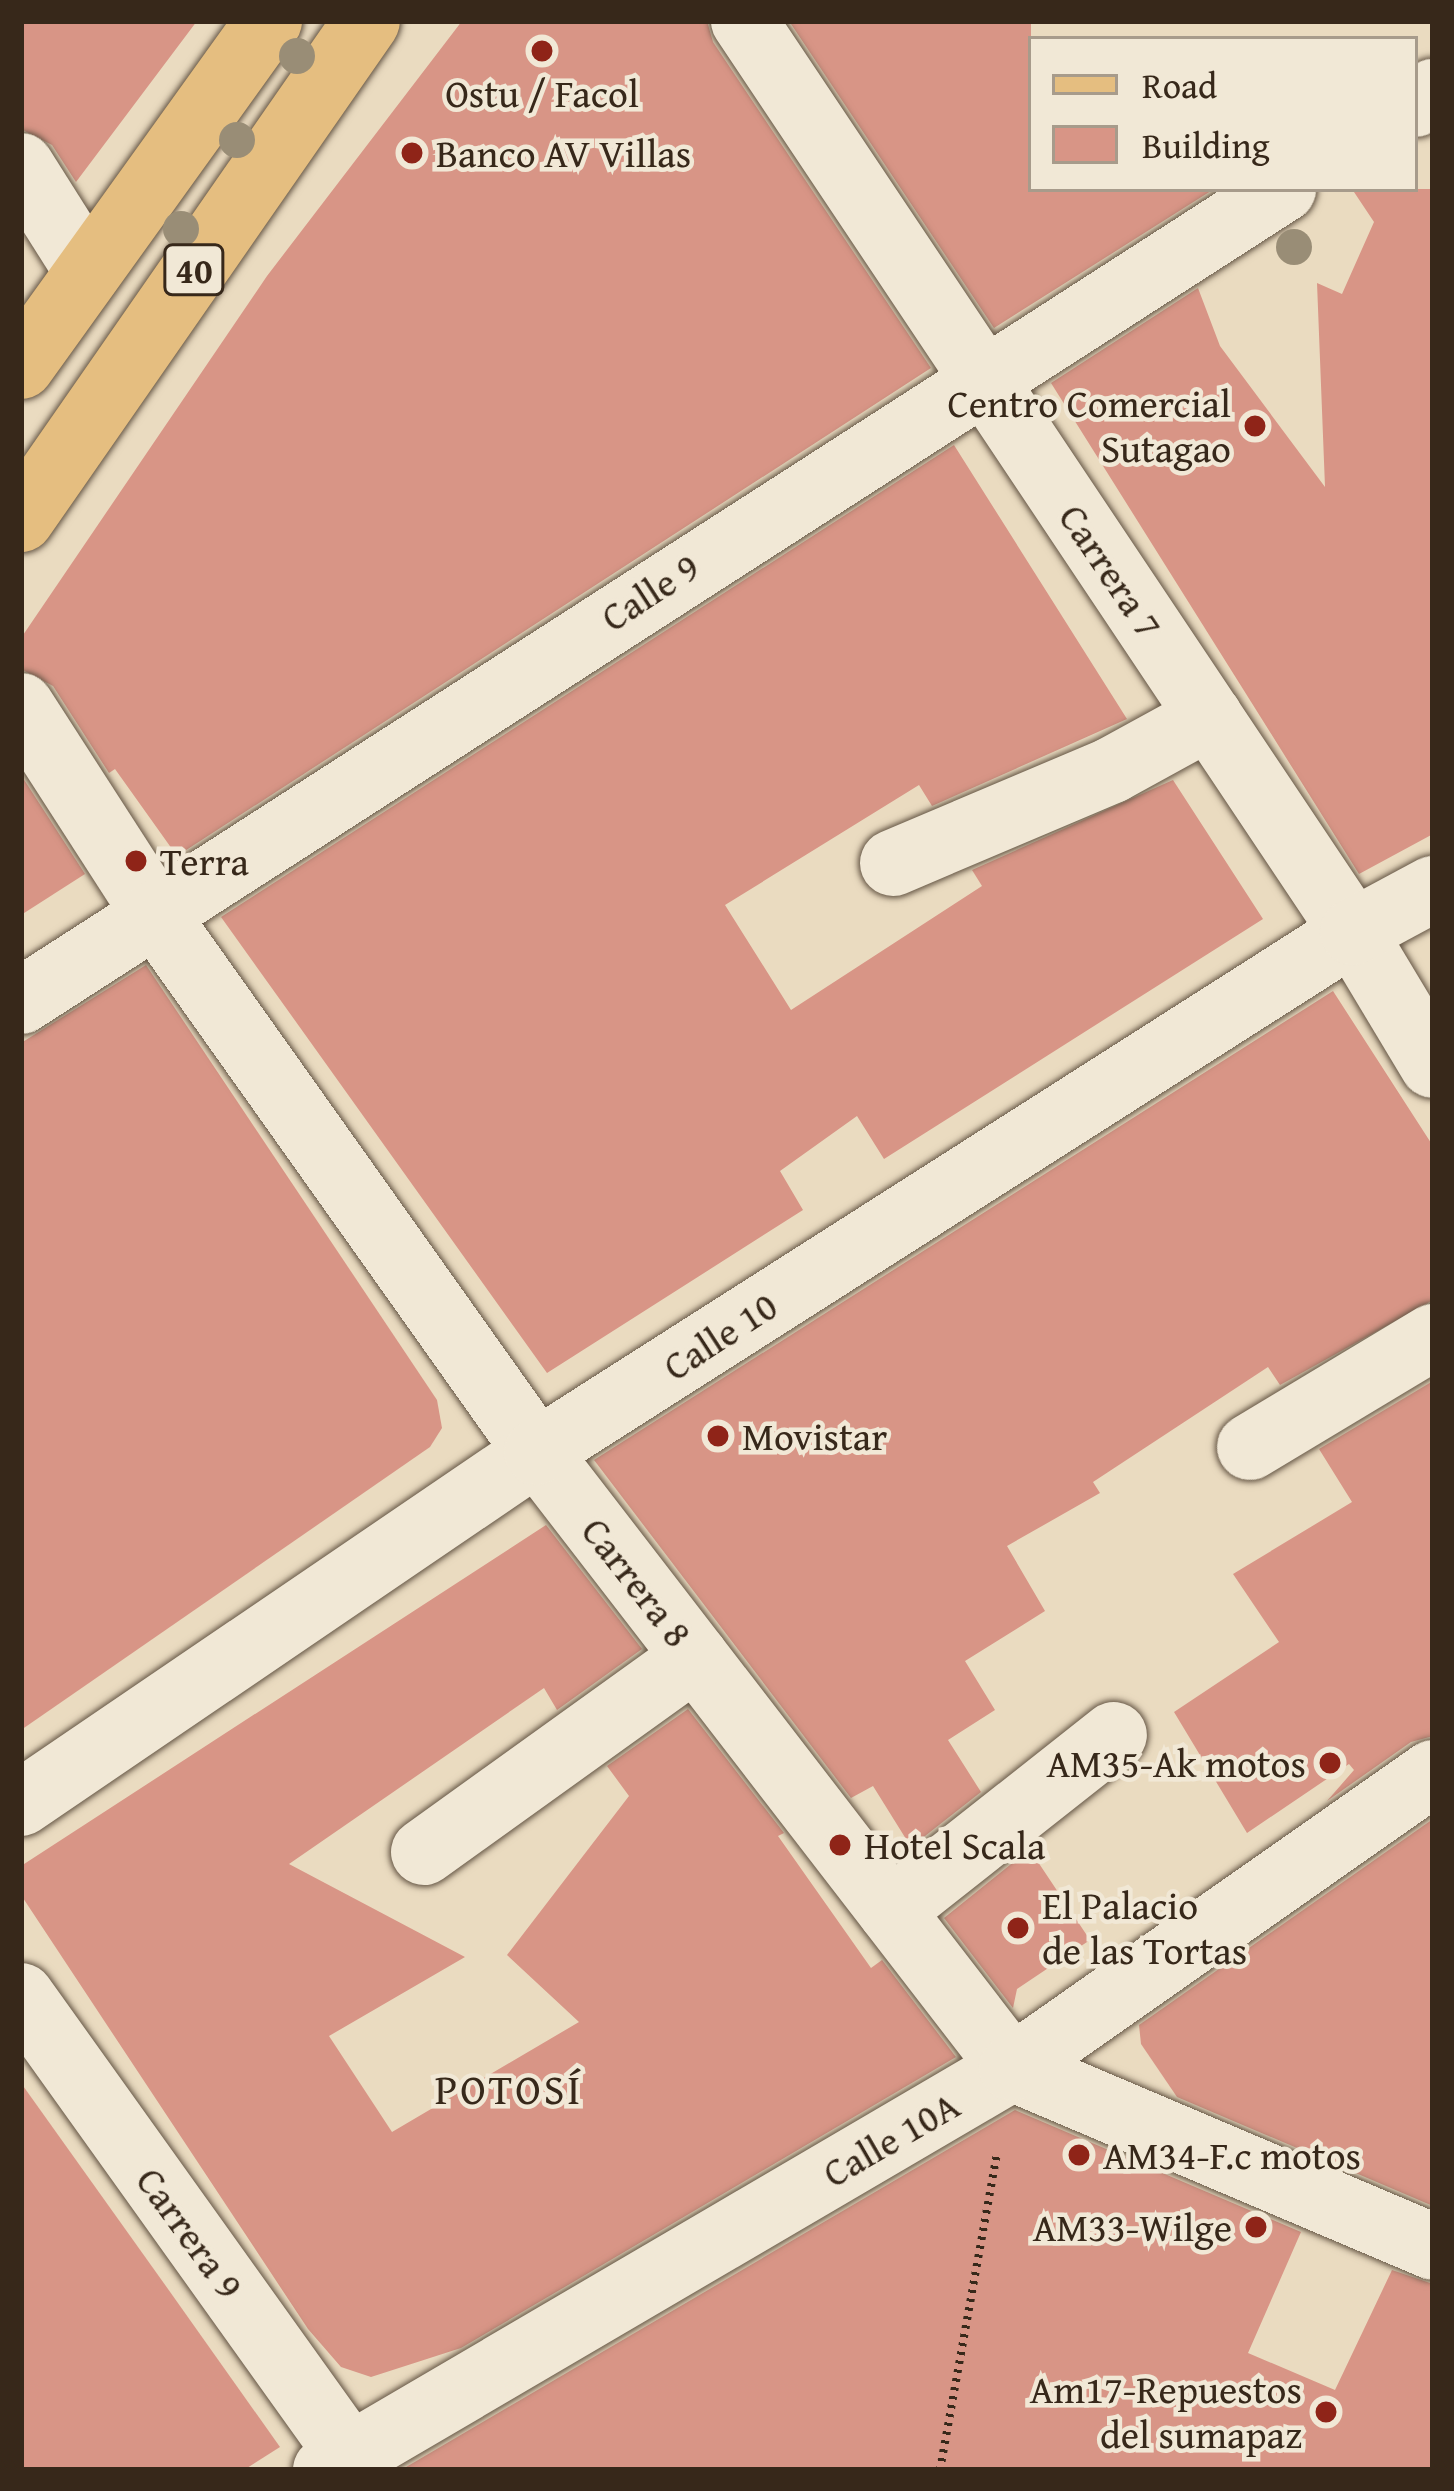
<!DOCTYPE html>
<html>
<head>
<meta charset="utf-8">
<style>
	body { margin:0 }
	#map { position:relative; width:1454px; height:2491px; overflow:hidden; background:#eadbc0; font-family:"Gentium Book Plus",serif }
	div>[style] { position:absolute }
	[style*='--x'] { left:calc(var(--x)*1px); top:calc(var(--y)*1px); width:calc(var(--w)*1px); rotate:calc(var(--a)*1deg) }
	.building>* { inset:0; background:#d89586 }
	.path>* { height:8px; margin-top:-4px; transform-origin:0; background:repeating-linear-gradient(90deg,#37281a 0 3px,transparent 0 9px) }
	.roads { filter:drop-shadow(0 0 3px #645544) drop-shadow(0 0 3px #645544) }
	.minor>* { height:66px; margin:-33px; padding:0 33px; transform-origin:33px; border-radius:33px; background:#f1e8d6 }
	.major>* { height:66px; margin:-33px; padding:0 33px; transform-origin:33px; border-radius:33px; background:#e5be80 }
	.trees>* { width:36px; height:36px; margin:-18px; border-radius:50%; background:#998d76 }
	.dots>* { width:33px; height:33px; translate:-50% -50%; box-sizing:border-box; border:6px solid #f1e8d6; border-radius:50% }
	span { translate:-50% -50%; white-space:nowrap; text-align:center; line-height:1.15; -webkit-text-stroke:9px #f1e8d6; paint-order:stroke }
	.shield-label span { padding:3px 9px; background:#f1e8d6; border:3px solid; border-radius:9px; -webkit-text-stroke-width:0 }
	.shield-label { font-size:36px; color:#37281a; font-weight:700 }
	.poi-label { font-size:39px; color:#37281a }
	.left { translate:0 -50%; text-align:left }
	.right { translate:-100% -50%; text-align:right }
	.street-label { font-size:39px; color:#37281a }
	.neighbourhood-label { font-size:42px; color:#37281a; letter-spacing:3px }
	.frame { position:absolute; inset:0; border:24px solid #37281a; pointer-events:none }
	.legend { position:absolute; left:1028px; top:36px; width:390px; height:156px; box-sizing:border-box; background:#f1e8d6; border:3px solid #a79b8b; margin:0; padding:15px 21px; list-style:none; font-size:36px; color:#37281a }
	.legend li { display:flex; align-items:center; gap:24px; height:60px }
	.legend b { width:60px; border:3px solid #a79b8b }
</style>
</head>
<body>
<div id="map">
	<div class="building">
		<i style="clip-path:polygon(21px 21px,197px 21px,76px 182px,52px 145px,21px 129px)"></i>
		<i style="clip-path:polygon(462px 21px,707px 21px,713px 42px,931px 368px,177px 856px,115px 769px,109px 773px,53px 686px,21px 669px,21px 638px,267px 276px)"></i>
		<i style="clip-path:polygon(789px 21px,1031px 21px,1031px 189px,1214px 189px,994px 328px)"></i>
		<i style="clip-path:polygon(1352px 189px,1433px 189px,1433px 834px,1359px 874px,1051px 383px,1198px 288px,1220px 346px,1325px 487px,1317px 283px,1342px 294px,1374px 222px)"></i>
		<i style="clip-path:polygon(954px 445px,1127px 719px,932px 806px,919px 785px,725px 905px,791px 1010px,982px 886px,972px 870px,1173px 780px,1263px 919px,884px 1159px,857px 1116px,780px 1171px,803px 1210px,547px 1373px,221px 917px)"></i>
		<i style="clip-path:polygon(21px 775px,85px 874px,21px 915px)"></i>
		<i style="clip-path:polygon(146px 965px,437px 1400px,442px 1428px,430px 1447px,21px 1730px,21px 1043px)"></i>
		<i style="clip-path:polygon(1333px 991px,1433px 1146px,1433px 1300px,1280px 1385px,1268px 1367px,1093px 1482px,1100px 1493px,1007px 1546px,1045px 1611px,965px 1661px,995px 1710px,948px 1740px,981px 1792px,911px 1847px,873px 1786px,851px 1798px,594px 1460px)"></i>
		<i style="clip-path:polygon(1433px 1381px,1433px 1736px,1411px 1742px,1327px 1801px,1354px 1770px,1349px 1764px,1247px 1833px,1174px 1712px,1279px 1642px,1233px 1574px,1352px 1502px,1319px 1449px)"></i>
		<i style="clip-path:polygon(546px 1525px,642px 1649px,557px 1710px,544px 1688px,289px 1864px,465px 1957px,329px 2036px,392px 2132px,579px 2022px,507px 1955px,629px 1796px,607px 1766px,688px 1709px,784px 1833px,778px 1836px,871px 1968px,882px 1960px,956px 2057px,461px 2348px,371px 2377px,341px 2367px,308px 2329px,21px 1895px,21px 1866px)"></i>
		<i style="clip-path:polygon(1433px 1819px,1433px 2206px,1177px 2097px,1141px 2044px,1139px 2025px)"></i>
		<i style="clip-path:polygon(1021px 1856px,1025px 1863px,1034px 1856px,1090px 1940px,1017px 1989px,1013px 2008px,944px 1918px)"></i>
		<i style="clip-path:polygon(21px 2083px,168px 2289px,280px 2447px,244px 2470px,21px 2470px)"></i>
		<i style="clip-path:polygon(1015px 2110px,1301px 2232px,1248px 2353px,1335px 2390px,1392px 2270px,1433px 2284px,1433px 2470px,401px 2470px)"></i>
	</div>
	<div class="path">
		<i style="--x:940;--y:2470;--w:323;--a:-79.8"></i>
	</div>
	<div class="roads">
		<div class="minor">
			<i style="--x:744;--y:21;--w:1096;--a:56.24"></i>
			<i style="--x:1353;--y:932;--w:155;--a:59"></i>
			<i style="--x:1415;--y:104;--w:22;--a:-34"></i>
			<i style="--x:21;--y:166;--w:125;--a:57.7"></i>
			<i style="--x:21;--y:706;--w:247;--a:57.2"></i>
			<i style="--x:155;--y:914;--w:660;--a:54.62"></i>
			<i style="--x:537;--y:1452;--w:778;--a:52.36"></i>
			<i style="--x:1012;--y:2068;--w:457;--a:23"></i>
			<i style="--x:893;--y:863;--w:238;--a:-23"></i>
			<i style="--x:1112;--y:770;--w:111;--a:-28.7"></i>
			<i style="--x:21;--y:1001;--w:1501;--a:-32.76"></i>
			<i style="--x:1250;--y:1447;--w:214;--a:-31"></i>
			<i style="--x:21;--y:1803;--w:624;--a:-34.22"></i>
			<i style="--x:537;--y:1452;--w:968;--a:-32.51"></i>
			<i style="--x:1353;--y:932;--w:91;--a:-28.3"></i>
			<i style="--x:424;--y:1852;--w:334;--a:-35.7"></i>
			<i style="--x:891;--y:1911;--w:284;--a:-38.3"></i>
			<i style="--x:21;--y:1996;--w:583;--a:54.43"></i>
			<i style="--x:326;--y:2470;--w:795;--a:-30.37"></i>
			<i style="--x:1012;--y:2068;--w:514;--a:-35.02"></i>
		</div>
		<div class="major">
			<i style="--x:21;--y:366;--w:425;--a:-54.3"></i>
			<i style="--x:21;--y:519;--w:606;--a:-55.21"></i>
		</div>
	</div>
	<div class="trees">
		<i style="left:297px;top:56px"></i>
		<i style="left:237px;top:140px"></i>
		<i style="left:181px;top:229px"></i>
		<i style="left:1294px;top:247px"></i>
	</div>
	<div class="dots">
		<i style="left:542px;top:51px;background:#8f2418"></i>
		<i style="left:412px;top:153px;background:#8f2418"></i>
		<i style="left:1255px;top:426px;background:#8f2418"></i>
		<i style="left:136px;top:861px;background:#8f2418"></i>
		<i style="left:718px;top:1436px;background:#8f2418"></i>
		<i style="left:1330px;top:1763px;background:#8f2418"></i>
		<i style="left:840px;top:1845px;background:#8f2418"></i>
		<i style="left:1018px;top:1928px;background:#8f2418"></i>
		<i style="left:1079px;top:2155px;background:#8f2418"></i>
		<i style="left:1256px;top:2227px;background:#8f2418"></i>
		<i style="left:1326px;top:2412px;background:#8f2418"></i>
	</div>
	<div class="shield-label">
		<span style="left:194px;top:270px">40</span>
	</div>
	<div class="poi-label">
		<span style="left:542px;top:93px">Ostu / Facol</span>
		<span class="left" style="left:436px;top:153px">Banco AV Villas</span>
		<span class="right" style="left:1231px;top:426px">Centro Comercial<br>Sutagao</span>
		<span class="left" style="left:160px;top:861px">Terra</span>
		<span class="left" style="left:742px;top:1436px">Movistar</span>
		<span class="right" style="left:1306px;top:1763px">AM35-Ak motos</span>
		<span class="left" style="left:864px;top:1845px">Hotel Scala</span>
		<span class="left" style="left:1042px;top:1928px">El Palacio<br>de las Tortas</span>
		<span class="left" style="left:1103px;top:2155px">AM34-F.c motos</span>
		<span class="right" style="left:1232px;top:2227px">AM33-Wilge</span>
		<span class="right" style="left:1302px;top:2412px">Am17-Repuestos<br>del sumapaz</span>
	</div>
	<div class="street-label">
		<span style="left:1111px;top:571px;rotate:56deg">Carrera 7</span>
		<span style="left:650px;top:592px;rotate:-33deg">Calle 9</span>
		<span style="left:720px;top:1336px;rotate:-33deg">Calle 10</span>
		<span style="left:637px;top:1582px;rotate:52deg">Carrera 8</span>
		<span style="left:891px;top:2139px;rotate:-30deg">Calle 10A</span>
		<span style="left:190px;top:2233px;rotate:54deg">Carrera 9</span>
	</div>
	<div class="neighbourhood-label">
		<span style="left:509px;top:2089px">POTOSÍ</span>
	</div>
	<div class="frame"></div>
	<ul class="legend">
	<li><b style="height:15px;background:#e5be80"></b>Road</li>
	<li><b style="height:33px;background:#d89586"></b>Building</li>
	</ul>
</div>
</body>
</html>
